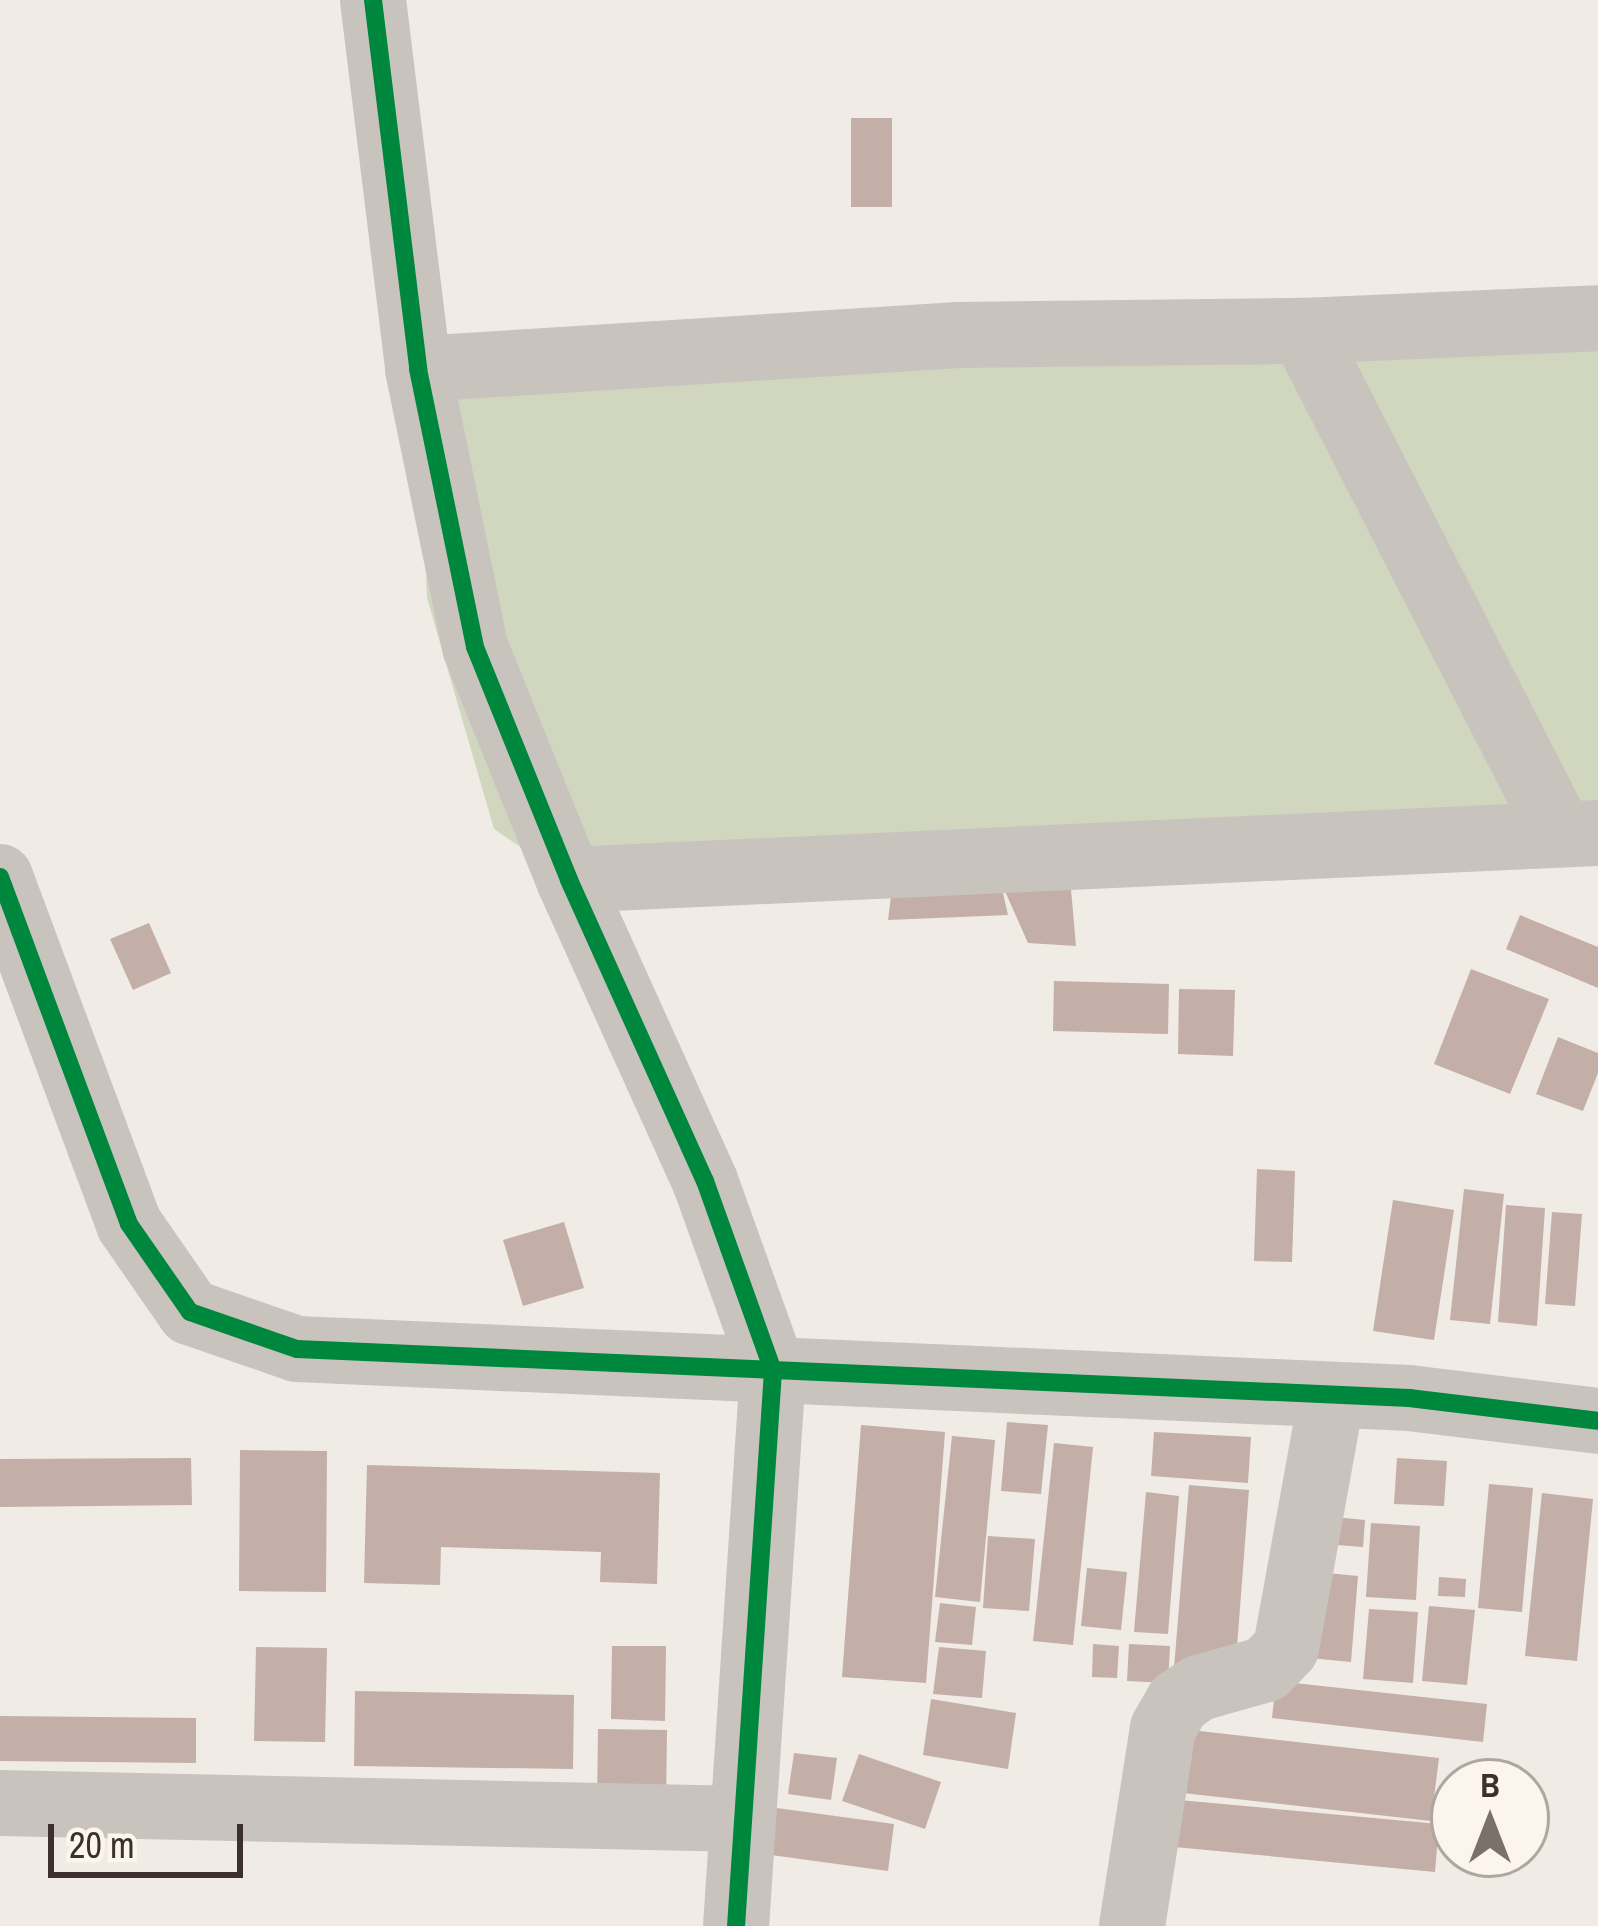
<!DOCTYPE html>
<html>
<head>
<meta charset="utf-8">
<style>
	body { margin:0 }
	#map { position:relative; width:1598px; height:1926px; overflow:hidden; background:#f0ebe5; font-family:"Archivo Narrow",sans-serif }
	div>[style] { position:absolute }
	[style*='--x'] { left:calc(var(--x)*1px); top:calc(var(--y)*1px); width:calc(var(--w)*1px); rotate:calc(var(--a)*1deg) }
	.green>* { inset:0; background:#d1d6bf }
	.building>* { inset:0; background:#c3afa7 }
	.street>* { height:66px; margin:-33px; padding:0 33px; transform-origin:33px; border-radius:33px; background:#c9c3be }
	.cycleway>* { height:18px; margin:-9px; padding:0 9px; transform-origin:9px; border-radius:9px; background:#00873e }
	span { translate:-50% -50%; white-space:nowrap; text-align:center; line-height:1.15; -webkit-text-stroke:12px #fbf5ee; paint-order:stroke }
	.north { position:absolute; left:1430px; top:1758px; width:120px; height:120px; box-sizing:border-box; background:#fbf5ee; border:3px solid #aea6a0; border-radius:50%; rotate:0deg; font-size:33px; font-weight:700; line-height:48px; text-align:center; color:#3b302b }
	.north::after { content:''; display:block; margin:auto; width:42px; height:54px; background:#7a716c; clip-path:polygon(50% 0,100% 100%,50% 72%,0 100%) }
	.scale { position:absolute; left:48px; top:1824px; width:195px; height:54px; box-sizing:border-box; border:6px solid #3b302b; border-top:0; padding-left:15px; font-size:36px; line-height:42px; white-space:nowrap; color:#3b302b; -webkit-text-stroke:9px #fbf5ee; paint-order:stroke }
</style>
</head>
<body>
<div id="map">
	<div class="green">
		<i style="clip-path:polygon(1598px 342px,1598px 834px,569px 880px,494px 829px,427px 598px,418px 369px)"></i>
	</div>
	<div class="building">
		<i style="clip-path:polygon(851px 118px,892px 118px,892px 207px,851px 207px)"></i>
		<i style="clip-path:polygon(893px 880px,1000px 880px,1071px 889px,1076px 946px,1028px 943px,1000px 880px,1008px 915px,888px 920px)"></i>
		<i style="clip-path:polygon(1520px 915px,1598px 947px,1598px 988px,1506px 949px)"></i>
		<i style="clip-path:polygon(149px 923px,171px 973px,133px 990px,110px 939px)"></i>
		<i style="clip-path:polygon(1471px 969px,1549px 999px,1510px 1094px,1434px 1064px)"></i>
		<i style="clip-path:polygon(1054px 981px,1169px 984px,1168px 1034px,1053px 1031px)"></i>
		<i style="clip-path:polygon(1179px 989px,1235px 990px,1233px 1056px,1178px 1054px)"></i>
		<i style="clip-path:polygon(1558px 1037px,1598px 1053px,1598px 1073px,1583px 1111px,1536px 1094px)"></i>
		<i style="clip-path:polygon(1257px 1169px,1295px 1171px,1292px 1262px,1254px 1261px)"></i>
		<i style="clip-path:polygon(1464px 1189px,1504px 1194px,1490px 1324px,1450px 1320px)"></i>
		<i style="clip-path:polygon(1393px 1200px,1454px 1210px,1434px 1340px,1373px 1331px)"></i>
		<i style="clip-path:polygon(1506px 1205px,1545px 1208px,1537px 1326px,1498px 1322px)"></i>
		<i style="clip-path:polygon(1552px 1212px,1582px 1214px,1575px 1306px,1545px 1304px)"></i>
		<i style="clip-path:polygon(564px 1222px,584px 1288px,523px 1306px,503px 1240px)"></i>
		<i style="clip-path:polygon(1007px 1422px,1048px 1425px,1041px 1494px,1001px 1491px)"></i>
		<i style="clip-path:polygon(861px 1425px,945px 1432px,926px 1683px,842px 1677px)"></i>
		<i style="clip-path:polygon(1154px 1432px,1251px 1437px,1248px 1483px,1151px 1476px)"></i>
		<i style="clip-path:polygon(952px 1436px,995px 1440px,980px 1602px,935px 1597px)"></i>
		<i style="clip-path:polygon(1054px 1443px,1093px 1447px,1073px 1645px,1033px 1641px)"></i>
		<i style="clip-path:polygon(240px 1450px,327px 1451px,326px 1592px,239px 1591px)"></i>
		<i style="clip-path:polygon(191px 1458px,192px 1505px,0 1507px,0 1459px)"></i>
		<i style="clip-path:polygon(1397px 1458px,1447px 1461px,1444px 1506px,1394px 1504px)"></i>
		<i style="clip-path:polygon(367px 1465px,660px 1473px,657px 1584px,600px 1582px,601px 1552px,441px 1547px,440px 1585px,364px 1583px)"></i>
		<i style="clip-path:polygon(1489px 1484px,1533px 1488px,1522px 1612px,1478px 1608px)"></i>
		<i style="clip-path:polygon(1189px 1485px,1249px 1490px,1235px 1673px,1174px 1668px)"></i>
		<i style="clip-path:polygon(1146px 1492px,1179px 1496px,1168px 1634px,1134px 1632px)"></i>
		<i style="clip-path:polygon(1542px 1493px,1593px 1499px,1577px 1661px,1525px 1656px)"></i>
		<i style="clip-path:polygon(1314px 1515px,1365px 1520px,1363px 1547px,1311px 1543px)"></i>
		<i style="clip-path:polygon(1371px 1523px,1420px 1526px,1416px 1600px,1366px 1597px)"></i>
		<i style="clip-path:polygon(988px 1536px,1035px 1539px,1029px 1611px,983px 1608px)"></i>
		<i style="clip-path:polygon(1087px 1568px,1127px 1572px,1121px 1630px,1081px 1626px)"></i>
		<i style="clip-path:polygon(1306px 1571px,1358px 1576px,1351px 1662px,1299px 1657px)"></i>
		<i style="clip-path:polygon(1439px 1577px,1466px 1579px,1465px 1597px,1438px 1596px)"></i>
		<i style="clip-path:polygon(940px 1603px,976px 1607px,972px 1645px,935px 1642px)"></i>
		<i style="clip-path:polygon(1429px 1606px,1475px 1610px,1467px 1685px,1422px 1681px)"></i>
		<i style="clip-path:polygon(1369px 1609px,1418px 1612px,1413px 1683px,1363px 1679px)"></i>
		<i style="clip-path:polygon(1093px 1644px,1119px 1646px,1117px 1678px,1092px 1677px)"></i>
		<i style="clip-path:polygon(1129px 1644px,1170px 1646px,1168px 1683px,1127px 1681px)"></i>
		<i style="clip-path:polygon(612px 1646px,666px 1646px,665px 1721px,611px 1719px)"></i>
		<i style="clip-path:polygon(256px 1647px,327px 1648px,325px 1742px,254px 1741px)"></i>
		<i style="clip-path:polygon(939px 1647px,986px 1651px,982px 1698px,933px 1694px)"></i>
		<i style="clip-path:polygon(1276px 1681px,1487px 1704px,1483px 1742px,1272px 1718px)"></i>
		<i style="clip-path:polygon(355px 1691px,574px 1695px,573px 1769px,354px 1766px)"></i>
		<i style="clip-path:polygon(931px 1699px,1016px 1713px,1008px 1769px,923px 1755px)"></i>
		<i style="clip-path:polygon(0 1716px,196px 1718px,196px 1763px,0 1761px)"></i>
		<i style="clip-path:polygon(598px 1729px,667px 1730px,666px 1808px,597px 1808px)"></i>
		<i style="clip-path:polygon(1191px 1730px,1439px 1758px,1431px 1821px,1183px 1793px)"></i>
		<i style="clip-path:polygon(794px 1753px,837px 1758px,831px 1800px,788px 1794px)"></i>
		<i style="clip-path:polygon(859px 1754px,941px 1782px,925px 1829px,842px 1801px)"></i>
		<i style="clip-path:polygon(1179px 1800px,1439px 1824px,1435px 1872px,1175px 1847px)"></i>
		<i style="clip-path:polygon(762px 1806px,894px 1824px,888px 1871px,756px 1853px)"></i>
	</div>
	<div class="street">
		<i style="--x:373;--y:0;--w:372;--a:83"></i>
		<i style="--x:418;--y:369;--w:284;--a:78.4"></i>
		<i style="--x:475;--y:647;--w:251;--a:68"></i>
		<i style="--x:569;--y:880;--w:330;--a:65.7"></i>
		<i style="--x:705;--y:1181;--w:202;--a:70.3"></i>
		<i style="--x:773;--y:1371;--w:556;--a:93.81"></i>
		<i style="--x:1303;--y:331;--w:564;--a:62.89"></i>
		<i style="--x:418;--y:369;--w:542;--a:-3.6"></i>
		<i style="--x:959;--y:335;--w:344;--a:-0.7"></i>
		<i style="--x:1303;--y:331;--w:295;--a:-2.5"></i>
		<i style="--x:0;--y:877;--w:370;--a:69.6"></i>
		<i style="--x:129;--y:1224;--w:107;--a:55.3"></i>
		<i style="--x:190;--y:1312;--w:113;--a:19.1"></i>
		<i style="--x:297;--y:1349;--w:1113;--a:2.52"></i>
		<i style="--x:1409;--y:1398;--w:190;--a:6.9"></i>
		<i style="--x:569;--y:880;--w:1030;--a:-2.62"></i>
		<i style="--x:0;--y:1803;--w:743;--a:1.23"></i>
		<i style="--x:1132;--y:1926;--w:200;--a:-81.1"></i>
		<i style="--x:1163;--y:1728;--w:30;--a:-60"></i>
		<i style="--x:1178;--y:1702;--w:25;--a:-34"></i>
		<i style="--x:1199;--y:1688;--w:70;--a:-15.8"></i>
		<i style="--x:1266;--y:1669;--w:29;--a:-46"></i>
		<i style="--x:1286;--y:1648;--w:257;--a:-79.7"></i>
	</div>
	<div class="cycleway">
		<i style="--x:373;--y:0;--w:372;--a:83"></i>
		<i style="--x:418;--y:369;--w:284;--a:78.4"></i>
		<i style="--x:475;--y:647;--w:251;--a:68"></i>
		<i style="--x:569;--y:880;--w:330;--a:65.7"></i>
		<i style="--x:705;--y:1181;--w:202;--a:70.3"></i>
		<i style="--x:773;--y:1371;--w:556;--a:93.81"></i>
		<i style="--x:0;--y:877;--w:370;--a:69.6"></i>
		<i style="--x:129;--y:1224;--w:107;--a:55.3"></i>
		<i style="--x:190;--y:1312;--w:113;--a:19.1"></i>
		<i style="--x:297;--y:1349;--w:1113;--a:2.52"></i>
		<i style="--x:1409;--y:1398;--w:190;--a:6.9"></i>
	</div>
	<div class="north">B</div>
	<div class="scale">20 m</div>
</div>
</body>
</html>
